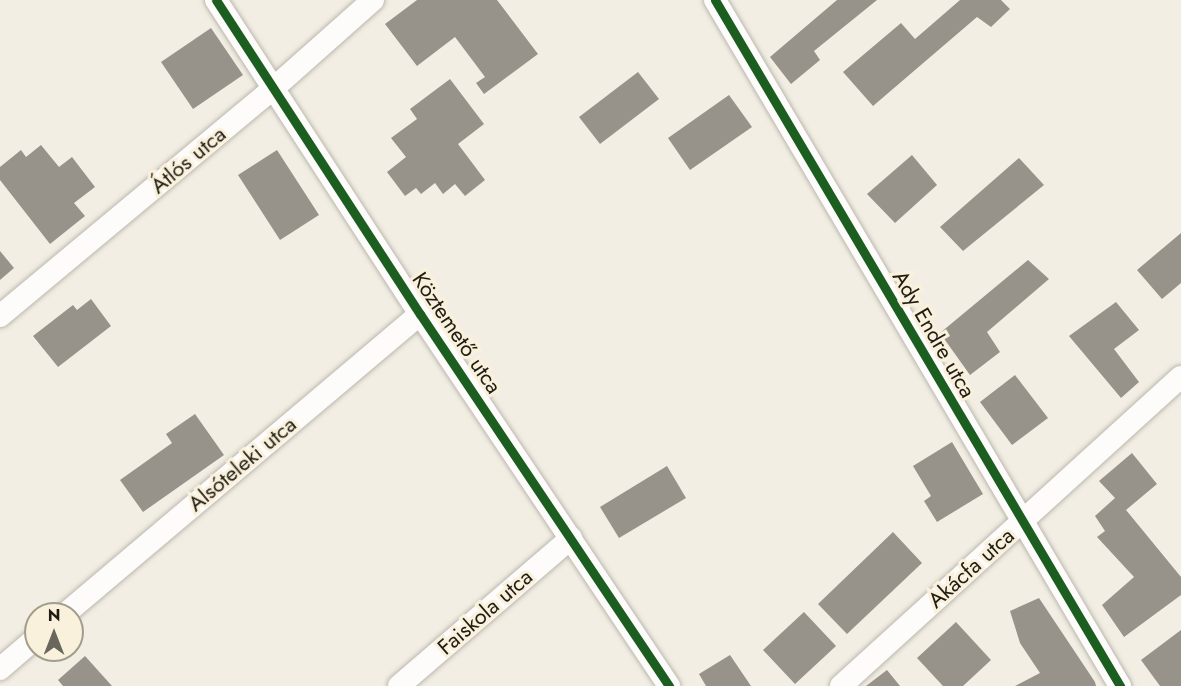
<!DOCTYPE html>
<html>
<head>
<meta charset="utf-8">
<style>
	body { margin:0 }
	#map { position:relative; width:1181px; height:686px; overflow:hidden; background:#f3eee3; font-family:Jost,sans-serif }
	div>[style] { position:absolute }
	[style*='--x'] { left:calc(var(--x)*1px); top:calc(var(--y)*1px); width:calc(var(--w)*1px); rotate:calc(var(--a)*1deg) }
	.building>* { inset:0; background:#97938a }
	.roads { filter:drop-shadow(0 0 2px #bbb8af) drop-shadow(0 0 2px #bbb8af) }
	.street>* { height:22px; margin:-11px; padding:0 11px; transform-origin:11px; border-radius:11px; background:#fdfcfb }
	.cycleway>* { height:9px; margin:-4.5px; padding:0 4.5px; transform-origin:4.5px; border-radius:4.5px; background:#1b5e20 }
	span { translate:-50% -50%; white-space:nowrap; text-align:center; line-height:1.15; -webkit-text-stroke:6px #faf1dc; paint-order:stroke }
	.street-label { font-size:22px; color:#1f1c14 }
	.north { position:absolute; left:24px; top:602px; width:60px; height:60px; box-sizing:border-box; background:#faf1dc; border:2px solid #a29c8c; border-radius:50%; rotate:0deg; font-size:16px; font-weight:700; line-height:24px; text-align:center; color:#1f1c14 }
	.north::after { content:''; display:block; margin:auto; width:21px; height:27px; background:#69665c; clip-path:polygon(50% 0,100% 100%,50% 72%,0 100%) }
</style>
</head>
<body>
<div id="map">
	<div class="building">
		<i style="clip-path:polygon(417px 0,497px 0,538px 54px,484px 94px,476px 83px,485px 77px,455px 37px,417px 66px,385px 24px)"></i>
		<i style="clip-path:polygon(837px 0,877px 0,814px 51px,820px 60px,791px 84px,770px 57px)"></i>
		<i style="clip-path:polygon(960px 0,1001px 0,1010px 9px,991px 27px,977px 17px,873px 106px,843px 72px,901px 23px,915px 39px)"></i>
		<i style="clip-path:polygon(211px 28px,243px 75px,193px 109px,161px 62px)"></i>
		<i style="clip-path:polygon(638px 72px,659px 99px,600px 144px,579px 117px)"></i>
		<i style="clip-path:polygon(450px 79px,484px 124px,458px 144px,485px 180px,465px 196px,455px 184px,443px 194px,435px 183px,421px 194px,416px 188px,405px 196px,387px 172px,406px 157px,391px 138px,417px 119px,410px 109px)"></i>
		<i style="clip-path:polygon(729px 95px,752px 127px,690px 170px,668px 138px)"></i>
		<i style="clip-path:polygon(41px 145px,59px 167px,72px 157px,95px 187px,74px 203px,85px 216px,50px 244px,0 180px,0 167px,21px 150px,26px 157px)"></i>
		<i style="clip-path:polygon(277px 150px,319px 215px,280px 240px,238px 175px)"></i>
		<i style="clip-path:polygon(912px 155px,937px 185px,895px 223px,867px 194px)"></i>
		<i style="clip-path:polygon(1019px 158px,1044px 185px,963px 251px,940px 227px)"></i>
		<i style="clip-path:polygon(1181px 233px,1181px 283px,1162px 299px,1137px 270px)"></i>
		<i style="clip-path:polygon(0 251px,14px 268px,0 280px)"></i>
		<i style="clip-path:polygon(1028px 260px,1049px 279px,987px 332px,1000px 352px,970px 375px,940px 333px)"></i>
		<i style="clip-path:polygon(91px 299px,111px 326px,58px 367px,33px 336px,73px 305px,77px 310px)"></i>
		<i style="clip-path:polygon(1116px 302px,1139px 330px,1114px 349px,1139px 382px,1121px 398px,1069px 336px)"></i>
		<i style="clip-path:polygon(1015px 375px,1048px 418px,1012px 445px,980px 402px)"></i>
		<i style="clip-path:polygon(195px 414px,224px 455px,143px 512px,120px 480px,172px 443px,166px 434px)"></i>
		<i style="clip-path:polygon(952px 442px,983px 494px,937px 522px,924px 501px,931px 496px,913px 466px)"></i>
		<i style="clip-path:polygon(1132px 453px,1157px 484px,1126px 510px,1181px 577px,1181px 595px,1124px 637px,1102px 605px,1134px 577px,1097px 537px,1105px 531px,1095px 516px,1115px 498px,1099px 481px)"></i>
		<i style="clip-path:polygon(667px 466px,686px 498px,619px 538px,600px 507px)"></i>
		<i style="clip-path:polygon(893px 532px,922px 563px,847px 634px,818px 604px)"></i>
		<i style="clip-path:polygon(1039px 598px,1095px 682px,1096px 686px,1015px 686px,1040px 673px,1020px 643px,1010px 611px)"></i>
		<i style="clip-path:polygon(804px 612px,836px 646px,795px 684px,763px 650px)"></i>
		<i style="clip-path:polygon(956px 622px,991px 660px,963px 686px,943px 686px,917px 658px)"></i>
		<i style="clip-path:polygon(1181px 630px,1181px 686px,1160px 686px,1141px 660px)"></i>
		<i style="clip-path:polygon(730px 655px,751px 686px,706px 686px,699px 674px)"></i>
		<i style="clip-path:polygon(85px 656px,112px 686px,63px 686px,58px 680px)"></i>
		<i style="clip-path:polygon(887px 670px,900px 686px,866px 686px)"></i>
	</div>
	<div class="roads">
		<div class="street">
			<i style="--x:216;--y:0;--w:374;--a:57"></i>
			<i style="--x:420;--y:314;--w:448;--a:56.2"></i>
			<i style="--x:715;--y:0;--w:797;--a:59.44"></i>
			<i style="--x:0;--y:316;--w:358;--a:-39.8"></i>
			<i style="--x:275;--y:87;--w:131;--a:-41.6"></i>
			<i style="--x:65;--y:614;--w:465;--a:-40.2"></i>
			<i style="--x:0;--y:669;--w:48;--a:-40.7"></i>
			<i style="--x:399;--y:686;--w:227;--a:-40.7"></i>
			<i style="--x:841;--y:686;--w:459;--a:-42.3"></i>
		</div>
	</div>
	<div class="cycleway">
		<i style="--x:216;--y:0;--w:374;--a:57"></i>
		<i style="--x:420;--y:314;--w:448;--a:56.2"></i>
		<i style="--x:715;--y:0;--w:797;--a:59.44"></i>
	</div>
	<div class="street-label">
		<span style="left:188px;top:160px;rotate:-40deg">Átlós utca</span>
		<span style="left:457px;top:333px;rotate:56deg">Köztemető utca</span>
		<span style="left:934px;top:334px;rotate:60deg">Ady Endre utca</span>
		<span style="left:242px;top:464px;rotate:-40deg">Alsóteleki utca</span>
		<span style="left:971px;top:568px;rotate:-42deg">Akácfa utca</span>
		<span style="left:485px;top:612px;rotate:-41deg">Faiskola utca</span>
	</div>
	<div class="north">N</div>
</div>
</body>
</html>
